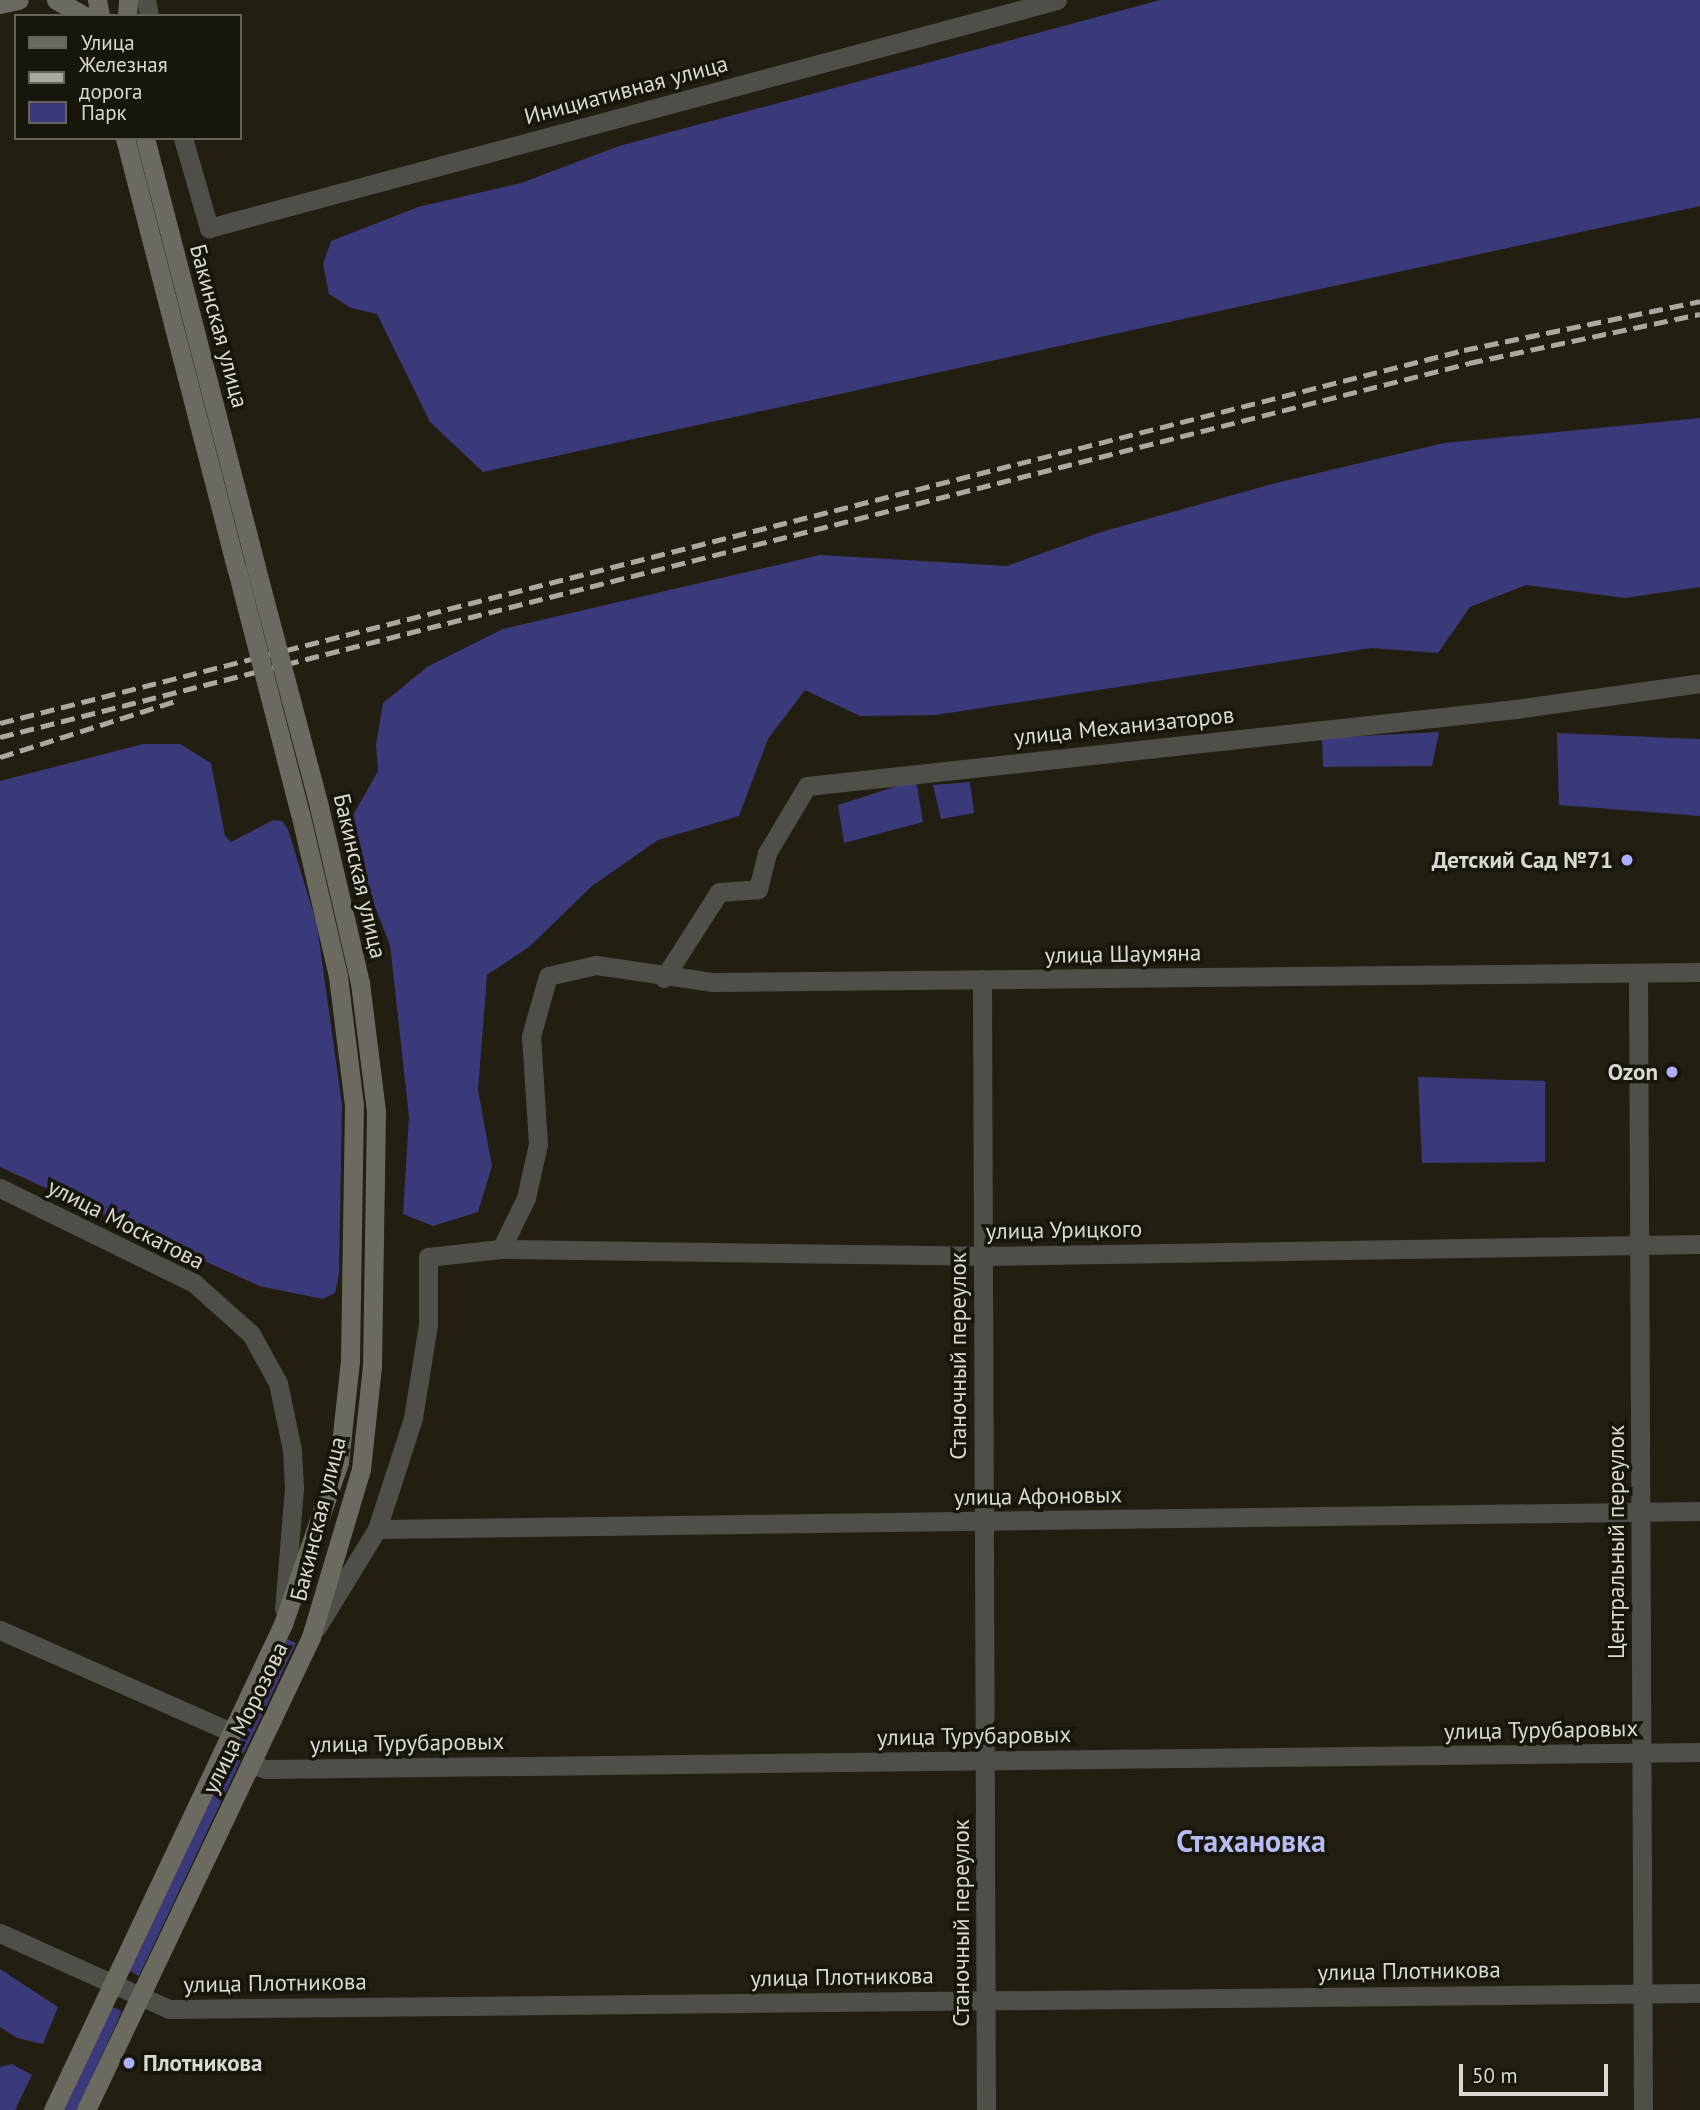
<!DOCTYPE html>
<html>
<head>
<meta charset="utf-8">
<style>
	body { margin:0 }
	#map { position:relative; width:1700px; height:2110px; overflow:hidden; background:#221e12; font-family:"PT Sans",sans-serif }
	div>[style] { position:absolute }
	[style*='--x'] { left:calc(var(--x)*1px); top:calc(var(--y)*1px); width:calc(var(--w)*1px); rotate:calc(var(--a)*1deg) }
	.green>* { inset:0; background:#3a397a }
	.minor>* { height:19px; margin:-9.5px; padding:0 9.5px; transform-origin:9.5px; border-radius:9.5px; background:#504e49 }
	.tertiary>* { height:19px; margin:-9.5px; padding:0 9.5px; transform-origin:9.5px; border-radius:9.5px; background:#504e49 }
	.secondary>* { height:19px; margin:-9.5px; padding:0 9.5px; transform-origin:9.5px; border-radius:9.5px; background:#6c6960 }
	.rail>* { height:5px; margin-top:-2.5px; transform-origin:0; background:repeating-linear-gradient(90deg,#aaa89f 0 14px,transparent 0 21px) }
	.secondary-bridge>* { height:19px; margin:-9.5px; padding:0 9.5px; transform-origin:9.5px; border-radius:9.5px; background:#6c6960 }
	.dots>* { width:19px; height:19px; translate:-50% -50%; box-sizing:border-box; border:4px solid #18150a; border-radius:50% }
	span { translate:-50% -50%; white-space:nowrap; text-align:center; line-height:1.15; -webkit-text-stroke:7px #18150a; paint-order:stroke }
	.street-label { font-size:23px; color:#dad8d0 }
	.poi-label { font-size:23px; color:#dad8d0; font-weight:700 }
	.right { translate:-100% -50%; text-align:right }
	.left { translate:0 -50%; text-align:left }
	.district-label { font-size:30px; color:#b5bbf3; font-weight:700 }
	.legend { position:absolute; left:14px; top:14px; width:228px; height:126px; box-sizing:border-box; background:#18150a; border:2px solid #666359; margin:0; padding:9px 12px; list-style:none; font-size:21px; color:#dad8d0 }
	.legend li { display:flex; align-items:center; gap:14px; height:35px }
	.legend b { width:35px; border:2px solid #666359 }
	.scale { position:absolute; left:1459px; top:2064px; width:149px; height:32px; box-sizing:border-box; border:4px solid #dad8d0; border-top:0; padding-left:9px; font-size:21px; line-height:24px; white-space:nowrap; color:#dad8d0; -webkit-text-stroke:5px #18150a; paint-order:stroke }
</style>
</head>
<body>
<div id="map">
	<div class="green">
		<i style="clip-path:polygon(1160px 0,1700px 0,1700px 206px,483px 472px,430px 422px,377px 314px,351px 308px,329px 294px,323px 264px,331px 241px,418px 207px,521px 183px,619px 146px)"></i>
		<i style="clip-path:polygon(1700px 418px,1700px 587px,1625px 598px,1526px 585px,1470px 607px,1438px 653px,1371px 648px,936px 715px,860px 716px,805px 690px,768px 739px,739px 816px,658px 840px,592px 886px,529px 947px,487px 975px,478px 1090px,492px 1166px,478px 1212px,433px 1226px,403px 1214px,409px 1117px,390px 945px,365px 881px,352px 817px,378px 771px,376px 745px,383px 703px,427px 667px,503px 629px,820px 555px,1007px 566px,1101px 532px,1276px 483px,1444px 443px)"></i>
		<i style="clip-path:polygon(1439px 732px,1432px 766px,1323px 767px,1322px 738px)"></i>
		<i style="clip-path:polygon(1557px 733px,1700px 739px,1700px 816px,1559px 805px)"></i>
		<i style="clip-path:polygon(143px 744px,180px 744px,211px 763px,225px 836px,231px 842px,273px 820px,282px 821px,288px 829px,317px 925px,342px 1105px,339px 1274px,335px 1293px,323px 1299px,259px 1286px,0 1167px,0 781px)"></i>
		<i style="clip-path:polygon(916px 780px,923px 822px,844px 843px,838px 805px)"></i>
		<i style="clip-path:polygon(970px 782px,974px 813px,941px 819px,933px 785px)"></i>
		<i style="clip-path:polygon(1418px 1077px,1545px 1081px,1545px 1162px,1422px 1163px)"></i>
		<i style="clip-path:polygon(287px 1639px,296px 1643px,139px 1976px,130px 1971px)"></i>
		<i style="clip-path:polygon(0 1969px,58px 2007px,43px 2044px,17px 2038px,0 2027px)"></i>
		<i style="clip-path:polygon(112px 2007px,122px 2011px,77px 2110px,64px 2110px)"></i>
		<i style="clip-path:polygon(12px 2064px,32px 2075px,15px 2110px,0 2110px,0 2067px)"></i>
	</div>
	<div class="minor">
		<i style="--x:209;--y:228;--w:878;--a:-15.05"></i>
		<i style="--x:1638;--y:973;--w:1137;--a:89.75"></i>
		<i style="--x:664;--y:978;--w:102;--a:-57.4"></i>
		<i style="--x:719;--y:892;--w:39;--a:-4"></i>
		<i style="--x:758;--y:889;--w:37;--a:-76"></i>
		<i style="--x:767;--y:853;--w:78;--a:-59.2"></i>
		<i style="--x:807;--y:786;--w:713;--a:-6.2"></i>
		<i style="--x:1516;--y:709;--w:186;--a:-8"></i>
		<i style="--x:982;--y:979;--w:1131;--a:89.8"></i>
		<i style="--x:0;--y:1188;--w:216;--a:26.1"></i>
		<i style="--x:194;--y:1283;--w:76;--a:41.8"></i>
		<i style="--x:251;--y:1334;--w:56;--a:61.1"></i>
		<i style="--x:278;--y:1383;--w:68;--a:78.2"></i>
		<i style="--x:292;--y:1450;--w:38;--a:87"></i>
		<i style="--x:294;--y:1488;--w:121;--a:94.7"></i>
		<i style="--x:501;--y:1249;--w:57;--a:-63.9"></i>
		<i style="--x:526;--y:1198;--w:55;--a:-77.5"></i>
		<i style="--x:538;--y:1144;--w:108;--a:-93.7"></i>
		<i style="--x:531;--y:1036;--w:62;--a:-74.2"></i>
		<i style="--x:548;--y:976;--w:49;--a:-12.9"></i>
		<i style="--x:596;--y:965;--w:117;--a:8.3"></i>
		<i style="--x:712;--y:982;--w:988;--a:-0.58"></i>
		<i style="--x:377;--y:1529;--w:1323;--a:-0.78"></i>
		<i style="--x:317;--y:1627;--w:115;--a:-58.5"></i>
		<i style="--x:377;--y:1529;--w:117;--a:-72"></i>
		<i style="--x:413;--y:1418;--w:95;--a:-80.9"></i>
		<i style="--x:428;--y:1324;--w:67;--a:-90"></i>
		<i style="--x:428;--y:1257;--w:73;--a:-6.3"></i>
		<i style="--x:501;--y:1249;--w:482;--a:0.8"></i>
		<i style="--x:983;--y:1256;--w:717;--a:-0.96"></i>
		<i style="--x:0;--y:1630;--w:253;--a:23.8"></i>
		<i style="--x:250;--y:1764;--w:17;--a:17"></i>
		<i style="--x:266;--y:1769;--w:1434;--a:-0.68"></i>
		<i style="--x:0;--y:1933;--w:185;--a:24.2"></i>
		<i style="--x:169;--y:2009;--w:1531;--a:-0.6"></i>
	</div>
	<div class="tertiary">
		<i style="--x:146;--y:0;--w:16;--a:79"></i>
		<i style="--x:183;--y:138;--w:94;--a:73.9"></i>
	</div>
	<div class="secondary">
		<i style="--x:56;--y:0;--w:33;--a:29"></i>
		<i style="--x:97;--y:0;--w:16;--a:79"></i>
		<i style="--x:0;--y:4;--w:19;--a:-12"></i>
		<i style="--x:127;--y:16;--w:16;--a:-86"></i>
		<i style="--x:125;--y:138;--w:446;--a:75.5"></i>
		<i style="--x:145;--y:138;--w:440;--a:75.5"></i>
		<i style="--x:53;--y:2110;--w:538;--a:-64.67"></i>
		<i style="--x:283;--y:1624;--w:171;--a:-70.9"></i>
		<i style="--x:339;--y:1462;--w:103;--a:-83.8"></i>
		<i style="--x:350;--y:1360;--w:255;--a:-89.1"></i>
		<i style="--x:354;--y:1105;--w:130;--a:-97.1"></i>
		<i style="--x:338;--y:976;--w:167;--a:-103.1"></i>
		<i style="--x:86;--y:2110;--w:524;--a:-64.56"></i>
		<i style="--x:311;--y:1637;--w:175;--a:-73.4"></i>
		<i style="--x:361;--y:1469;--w:104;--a:-83.9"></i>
		<i style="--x:372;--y:1366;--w:255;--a:-89.1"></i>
		<i style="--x:376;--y:1111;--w:129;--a:-97.1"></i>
		<i style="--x:360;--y:983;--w:181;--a:-103.1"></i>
	</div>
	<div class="rail">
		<i style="--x:0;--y:723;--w:1511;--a:-14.29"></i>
		<i style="--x:1464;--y:350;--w:241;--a:-11.7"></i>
		<i style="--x:0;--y:737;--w:1516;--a:-14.28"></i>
		<i style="--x:1469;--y:363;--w:236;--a:-12"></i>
		<i style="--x:0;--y:757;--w:188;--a:-17.7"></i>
	</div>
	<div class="secondary-bridge">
		<i style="--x:255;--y:564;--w:251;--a:75.2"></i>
		<i style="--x:237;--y:570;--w:251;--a:75.5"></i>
	</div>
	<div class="dots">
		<i style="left:1627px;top:860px;background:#aab0fb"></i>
		<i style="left:1672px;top:1072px;background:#aab0fb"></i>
		<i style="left:129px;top:2063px;background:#aab0fb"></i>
	</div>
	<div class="street-label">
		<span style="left:626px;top:90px;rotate:-15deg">Инициативная улица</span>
		<span style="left:219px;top:326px;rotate:75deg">Бакинская улица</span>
		<span style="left:1124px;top:726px;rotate:-6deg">улица Механизаторов</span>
		<span style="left:360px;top:876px;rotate:77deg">Бакинская улица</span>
		<span style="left:1123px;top:954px;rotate:-1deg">улица Шаумяна</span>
		<span style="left:126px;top:1224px;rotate:27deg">улица Москатова</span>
		<span style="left:1064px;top:1230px;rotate:-1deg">улица Урицкого</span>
		<span style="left:958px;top:1356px;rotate:-90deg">Станочный переулок</span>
		<span style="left:1038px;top:1496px;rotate:-1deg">улица Афоновых</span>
		<span style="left:318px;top:1519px;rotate:-76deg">Бакинская улица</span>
		<span style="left:1616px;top:1542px;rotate:-90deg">Центральный переулок</span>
		<span style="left:245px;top:1718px;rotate:-64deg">улица Морозова</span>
		<span style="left:1541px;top:1730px;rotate:-1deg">улица Турубаровых</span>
		<span style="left:974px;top:1736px;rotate:-1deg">улица Турубаровых</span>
		<span style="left:407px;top:1743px;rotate:-1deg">улица Турубаровых</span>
		<span style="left:961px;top:1923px;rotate:-90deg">Станочный переулок</span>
		<span style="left:1409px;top:1971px;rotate:-1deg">улица Плотникова</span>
		<span style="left:842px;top:1977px;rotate:-1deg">улица Плотникова</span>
		<span style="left:275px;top:1983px;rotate:-1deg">улица Плотникова</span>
	</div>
	<div class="poi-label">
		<span class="right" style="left:1613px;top:860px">Детский Сад №71</span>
		<span class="right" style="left:1658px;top:1072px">Ozon</span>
		<span class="left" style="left:143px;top:2063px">Плотникова</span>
	</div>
	<div class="district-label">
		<span style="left:1251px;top:1841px">Стахановка</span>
	</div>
	<ul class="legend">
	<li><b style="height:9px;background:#6c6960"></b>Улица</li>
	<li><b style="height:9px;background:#aaa89f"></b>Железная дорога</li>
	<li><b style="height:19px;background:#3a397a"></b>Парк</li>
	</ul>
	<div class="scale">50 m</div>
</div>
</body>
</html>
